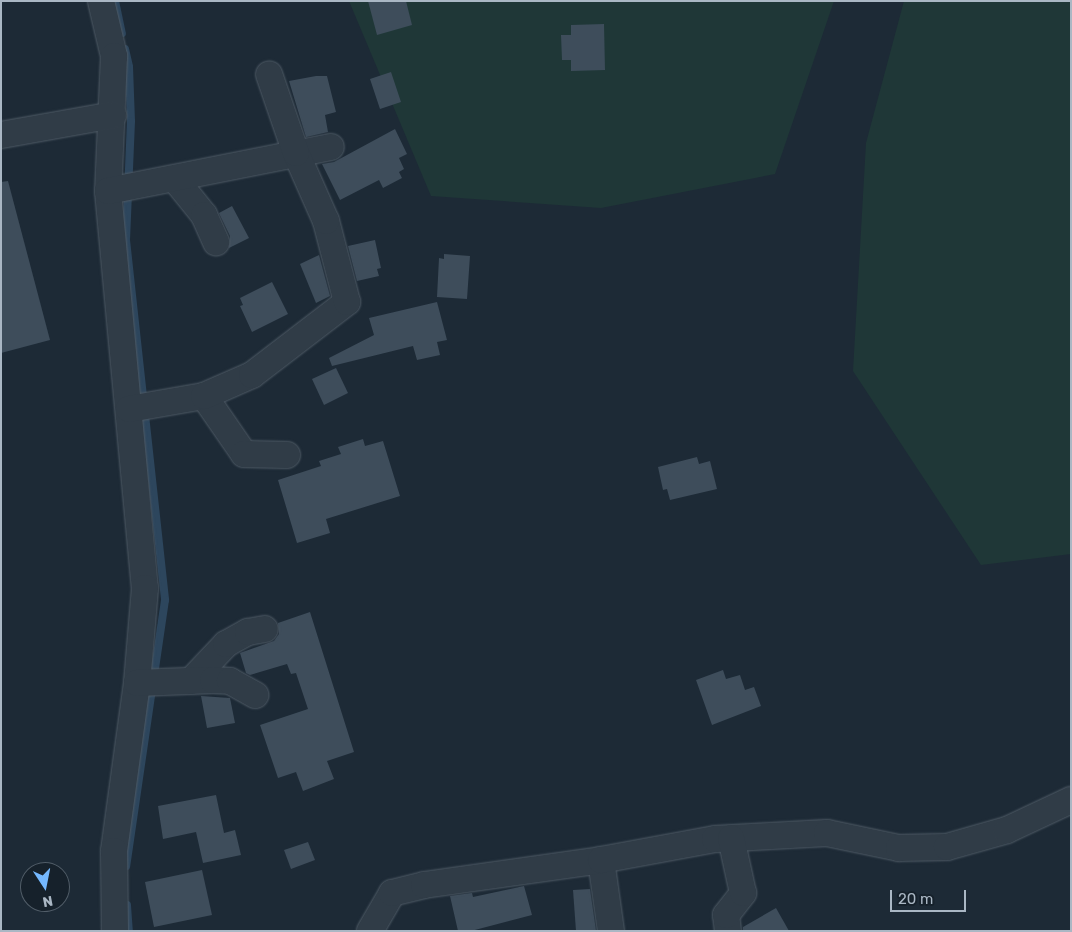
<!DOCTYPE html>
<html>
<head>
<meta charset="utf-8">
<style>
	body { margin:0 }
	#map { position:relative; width:1072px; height:932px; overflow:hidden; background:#1d2a36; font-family:Rubik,sans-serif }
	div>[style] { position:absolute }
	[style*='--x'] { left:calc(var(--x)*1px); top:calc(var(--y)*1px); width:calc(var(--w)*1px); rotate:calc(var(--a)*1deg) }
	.green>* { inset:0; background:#1f3737 }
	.stream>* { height:8px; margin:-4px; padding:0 4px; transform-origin:4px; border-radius:4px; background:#2d465d }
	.building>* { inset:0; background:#3e4d5b }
	.roads { filter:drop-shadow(0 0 1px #4e5a65) drop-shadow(0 0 1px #4e5a65) }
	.minor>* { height:26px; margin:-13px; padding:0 13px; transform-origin:13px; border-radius:13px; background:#303c47 }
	span { translate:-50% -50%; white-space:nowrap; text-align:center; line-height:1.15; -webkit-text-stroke:4.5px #16212b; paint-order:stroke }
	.frame { position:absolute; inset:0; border:2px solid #aab7c4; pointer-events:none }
	.north { position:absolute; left:20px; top:862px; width:50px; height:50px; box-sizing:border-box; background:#16212b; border:1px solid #515d68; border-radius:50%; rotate:169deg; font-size:14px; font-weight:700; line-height:20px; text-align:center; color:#aab7c4 }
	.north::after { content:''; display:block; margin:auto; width:18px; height:22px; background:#74b8ff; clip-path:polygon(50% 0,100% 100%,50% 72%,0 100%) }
	.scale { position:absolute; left:890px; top:890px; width:76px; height:22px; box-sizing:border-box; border:2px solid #aab7c4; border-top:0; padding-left:6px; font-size:15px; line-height:18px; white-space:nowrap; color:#aab7c4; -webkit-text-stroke:4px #16212b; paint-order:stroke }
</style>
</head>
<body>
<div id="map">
	<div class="green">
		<i style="clip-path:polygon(349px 1px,834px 1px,775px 174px,601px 208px,431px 196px)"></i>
		<i style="clip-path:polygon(904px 1px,1071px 1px,1071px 554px,981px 565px,853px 371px,866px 143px)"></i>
	</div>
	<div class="stream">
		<i style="--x:115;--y:1;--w:33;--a:78"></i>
		<i style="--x:125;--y:49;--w:18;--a:77"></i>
		<i style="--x:129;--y:67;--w:54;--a:87.9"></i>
		<i style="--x:131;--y:121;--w:119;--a:92.4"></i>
		<i style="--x:126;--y:240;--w:362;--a:83.8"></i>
		<i style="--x:165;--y:600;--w:269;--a:98.3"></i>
		<i style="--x:127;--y:905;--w:26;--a:86"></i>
	</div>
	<div class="building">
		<i style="clip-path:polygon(368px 1px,406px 1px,412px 25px,377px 35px)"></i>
		<i style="clip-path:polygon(604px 24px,605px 70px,571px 71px,571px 60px,562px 60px,561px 35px,571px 35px,571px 25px)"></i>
		<i style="clip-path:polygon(391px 72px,401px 102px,380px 109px,370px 79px)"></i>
		<i style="clip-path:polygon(316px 76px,327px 76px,336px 112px,325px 115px,328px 132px,306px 137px,289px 81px)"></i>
		<i style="clip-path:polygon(395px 129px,407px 154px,399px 158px,404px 169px,399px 172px,402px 178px,383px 188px,379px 180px,340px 200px,322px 164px,334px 162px)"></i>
		<i style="clip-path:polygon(8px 181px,50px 340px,1px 353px,1px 182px)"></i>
		<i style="clip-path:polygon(232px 206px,249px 238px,229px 248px,230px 236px,219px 213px)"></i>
		<i style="clip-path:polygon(375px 240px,381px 268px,377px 269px,379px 276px,357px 281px,348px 246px)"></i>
		<i style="clip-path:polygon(444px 254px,470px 256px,467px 299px,437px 297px,439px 258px,444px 259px)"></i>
		<i style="clip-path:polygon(319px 255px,330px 296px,316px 303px,300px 264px)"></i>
		<i style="clip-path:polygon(272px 282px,288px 314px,252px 332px,240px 306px,243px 305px,240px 298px)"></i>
		<i style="clip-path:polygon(437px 302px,447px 340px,437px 342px,440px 355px,417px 360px,413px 346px,332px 366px,329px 358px,374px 335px,369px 318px)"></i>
		<i style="clip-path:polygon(336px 368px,348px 393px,324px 405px,312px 379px)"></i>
		<i style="clip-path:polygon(363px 439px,365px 446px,383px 441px,400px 496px,326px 519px,330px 533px,297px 543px,278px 480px,321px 466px,319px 461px,341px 454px,338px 447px)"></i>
		<i style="clip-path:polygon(697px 457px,699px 464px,710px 461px,717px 489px,670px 500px,667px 489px,663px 490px,658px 467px)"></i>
		<i style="clip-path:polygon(310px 612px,354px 752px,327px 761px,334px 779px,303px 791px,296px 772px,278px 778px,260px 725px,308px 709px,296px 673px,291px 674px,287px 664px,250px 675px,246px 673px,240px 653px,274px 641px,279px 634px,278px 623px)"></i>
		<i style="clip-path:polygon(723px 670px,726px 679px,740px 675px,745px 690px,754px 687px,761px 706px,712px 725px,696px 680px)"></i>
		<i style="clip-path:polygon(201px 696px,230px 698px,235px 723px,207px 728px)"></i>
		<i style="clip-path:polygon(216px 795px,224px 833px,235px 830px,241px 855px,203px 863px,196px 832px,163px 839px,158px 806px)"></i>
		<i style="clip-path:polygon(308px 842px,315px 860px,291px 869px,284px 850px)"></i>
		<i style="clip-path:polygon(202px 870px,212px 915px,154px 927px,145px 882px)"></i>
		<i style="clip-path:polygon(524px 886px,532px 915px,471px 931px,458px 931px,450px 896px,472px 893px,473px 897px)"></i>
		<i style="clip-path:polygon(590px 889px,596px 931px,576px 931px,573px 890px)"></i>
		<i style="clip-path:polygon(776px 908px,789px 931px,743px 931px,743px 927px)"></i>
	</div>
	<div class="roads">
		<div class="minor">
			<i style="--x:101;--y:1;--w:57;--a:76.7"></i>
			<i style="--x:114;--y:56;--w:135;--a:92.5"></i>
			<i style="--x:108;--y:191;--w:399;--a:84.7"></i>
			<i style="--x:145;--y:588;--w:95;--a:94.8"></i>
			<i style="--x:137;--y:683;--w:170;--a:97.8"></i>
			<i style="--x:114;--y:851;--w:80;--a:89.3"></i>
			<i style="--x:1;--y:135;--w:114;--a:-10.1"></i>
			<i style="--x:175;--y:179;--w:46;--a:51.1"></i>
			<i style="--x:204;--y:215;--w:30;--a:66"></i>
			<i style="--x:108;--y:191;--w:227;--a:-11.2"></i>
			<i style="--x:204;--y:396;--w:70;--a:55.4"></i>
			<i style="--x:244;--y:454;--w:43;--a:1.3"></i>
			<i style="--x:129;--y:409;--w:76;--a:-9.8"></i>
			<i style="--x:204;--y:396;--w:52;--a:-23.6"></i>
			<i style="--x:252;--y:375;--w:120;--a:-37.5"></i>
			<i style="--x:347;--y:302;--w:84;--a:-104.5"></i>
			<i style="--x:326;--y:221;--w:74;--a:-113.8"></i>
			<i style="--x:296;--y:153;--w:83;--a:-108.9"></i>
			<i style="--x:191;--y:681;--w:51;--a:-46.6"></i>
			<i style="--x:226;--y:644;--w:25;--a:-29"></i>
			<i style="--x:248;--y:632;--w:17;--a:-10"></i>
			<i style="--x:137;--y:683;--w:76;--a:-2.3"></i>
			<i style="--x:213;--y:680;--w:17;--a:3"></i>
			<i style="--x:230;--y:681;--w:29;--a:29"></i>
			<i style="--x:601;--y:860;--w:72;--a:82"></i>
			<i style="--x:370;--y:931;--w:44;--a:-59.9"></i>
			<i style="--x:392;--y:893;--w:33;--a:-14"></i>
			<i style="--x:424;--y:885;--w:179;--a:-8"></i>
			<i style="--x:601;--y:860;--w:116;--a:-10.4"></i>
			<i style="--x:715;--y:839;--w:112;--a:-3.1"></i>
			<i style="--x:827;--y:833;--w:74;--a:11.8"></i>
			<i style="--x:899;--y:848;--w:48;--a:-1.2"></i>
			<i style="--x:947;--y:847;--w:62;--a:-15.8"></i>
			<i style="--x:1007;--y:830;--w:71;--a:-25.1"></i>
			<i style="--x:728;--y:931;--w:16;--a:-97"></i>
			<i style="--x:726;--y:915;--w:28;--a:-52"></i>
			<i style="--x:743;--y:893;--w:56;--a:-102.3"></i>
		</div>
	</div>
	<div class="frame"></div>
	<div class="north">N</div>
	<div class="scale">20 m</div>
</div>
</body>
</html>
